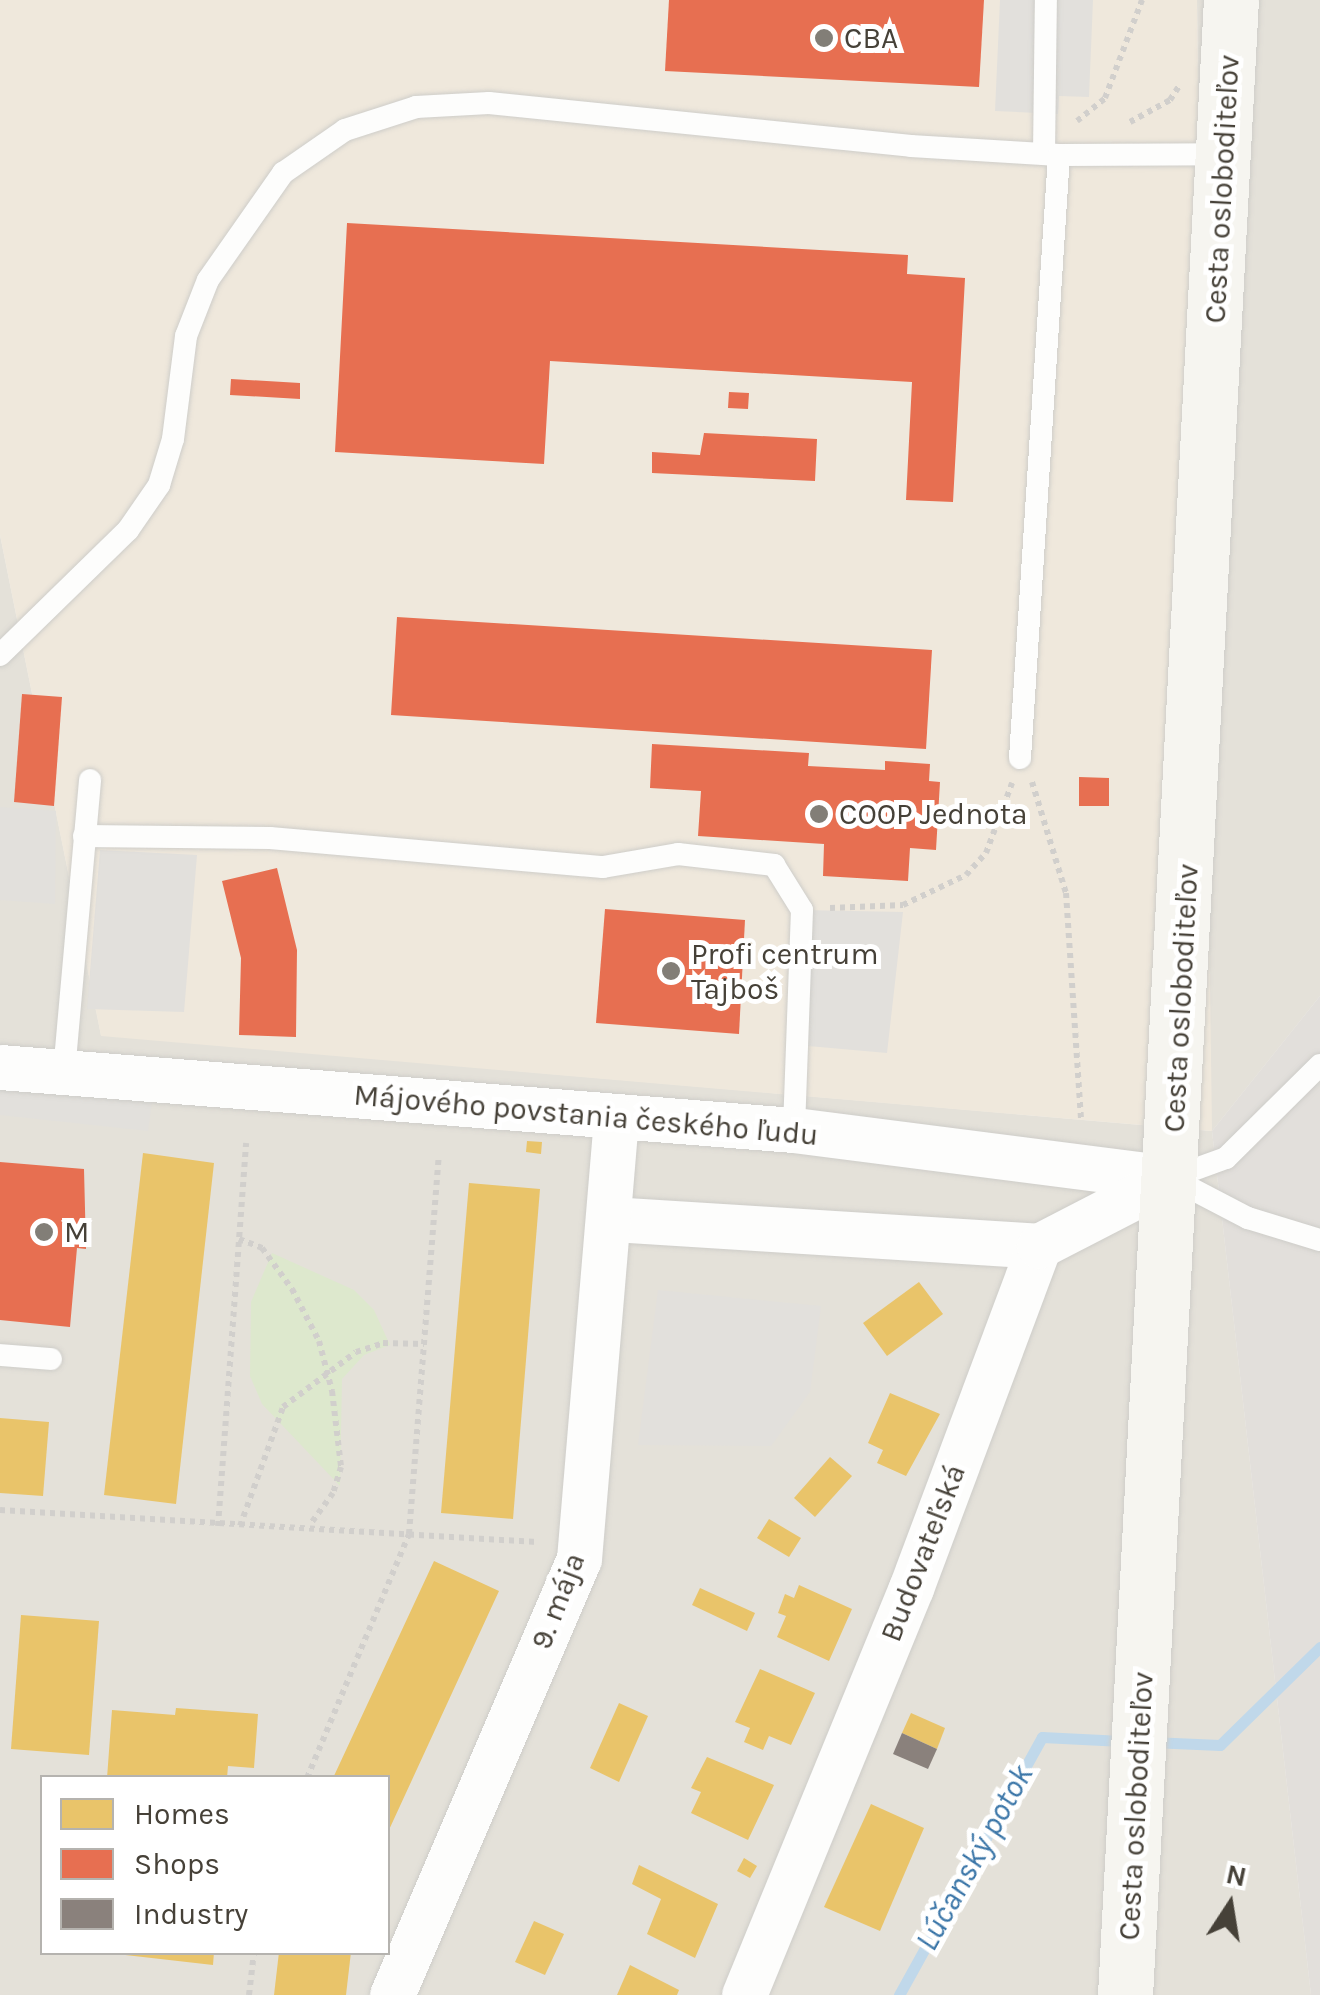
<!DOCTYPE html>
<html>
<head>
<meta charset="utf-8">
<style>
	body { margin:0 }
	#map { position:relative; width:1320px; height:1995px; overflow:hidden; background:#f1efeb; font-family:Karla,sans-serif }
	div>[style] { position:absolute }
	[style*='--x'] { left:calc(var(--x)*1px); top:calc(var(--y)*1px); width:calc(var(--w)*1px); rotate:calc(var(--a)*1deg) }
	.residential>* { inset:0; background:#e4e1d9 }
	.commercial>* { inset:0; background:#efe8dc }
	.industrial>* { inset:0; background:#e2dfdb }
	.green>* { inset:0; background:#dde8cd }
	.parking>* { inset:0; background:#e2e0dc }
	.homes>* { inset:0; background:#e9c46a }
	.shops>* { inset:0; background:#e76f51 }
	.industry>* { inset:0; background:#8a817c }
	.stream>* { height:11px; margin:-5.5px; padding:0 5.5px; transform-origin:5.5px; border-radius:5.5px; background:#c0d8ea }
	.path>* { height:6px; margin-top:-3px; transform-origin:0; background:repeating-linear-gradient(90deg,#d1cfcc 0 5px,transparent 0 10px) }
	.roads { filter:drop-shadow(0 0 2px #cecdc9) drop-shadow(0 0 2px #cecdc9) }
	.lane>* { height:22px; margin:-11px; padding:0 11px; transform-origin:11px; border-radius:11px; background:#fdfdfc }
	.street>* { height:45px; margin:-22.5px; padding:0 22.5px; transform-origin:22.5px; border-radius:22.5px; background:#fdfdfc }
	.secondary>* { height:55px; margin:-27.5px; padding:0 27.5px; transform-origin:27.5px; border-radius:27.5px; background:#f6f5f0 }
	.dots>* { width:28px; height:28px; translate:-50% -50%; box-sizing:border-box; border:5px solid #fff; border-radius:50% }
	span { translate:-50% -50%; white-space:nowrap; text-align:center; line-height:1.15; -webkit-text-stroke:10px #fff; paint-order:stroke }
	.poi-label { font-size:30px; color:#464138 }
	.left { translate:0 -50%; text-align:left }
	.street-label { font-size:30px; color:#464138 }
	.water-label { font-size:32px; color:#3b76a8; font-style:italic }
	.legend { position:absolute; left:40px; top:1775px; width:350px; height:180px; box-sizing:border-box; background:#fff; border:2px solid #b5b3af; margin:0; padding:12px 18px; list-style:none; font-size:30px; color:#464138 }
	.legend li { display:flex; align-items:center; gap:20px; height:50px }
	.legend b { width:50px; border:2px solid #b5b3af }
	.north { position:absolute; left:1180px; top:1855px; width:100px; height:100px; -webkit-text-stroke:8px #fff; paint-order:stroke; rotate:12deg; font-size:28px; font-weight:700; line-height:40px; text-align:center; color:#464138 }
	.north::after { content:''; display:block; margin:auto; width:35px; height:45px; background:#464138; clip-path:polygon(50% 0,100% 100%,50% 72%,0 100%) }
</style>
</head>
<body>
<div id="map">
	<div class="residential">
		<i style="clip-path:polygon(evenodd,1197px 0,1320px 0,1320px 996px,1212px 1131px,1311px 1995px,0 1995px,0 535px,101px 1035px,1211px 1131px,1197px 0,42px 1778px,388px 1778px,388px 1952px,42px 1952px,42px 1778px)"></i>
	</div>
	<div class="commercial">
		<i style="clip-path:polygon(0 0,1197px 0,1212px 1131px,101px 1036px,0 535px)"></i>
	</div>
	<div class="industrial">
		<i style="clip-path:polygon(1320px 996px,1320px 1995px,1311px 1995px,1212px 1131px)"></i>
	</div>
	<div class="green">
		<i style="clip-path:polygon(272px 1253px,354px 1290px,374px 1310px,390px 1345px,364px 1355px,342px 1379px,340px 1486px,262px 1404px,250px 1376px,251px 1302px)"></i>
	</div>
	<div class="parking">
		<i style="clip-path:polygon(1000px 0,1093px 0,1089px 97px,1059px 96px,1058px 114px,995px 111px)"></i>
		<i style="clip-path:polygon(0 807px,56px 811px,55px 904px,0 900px)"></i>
		<i style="clip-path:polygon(100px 850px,197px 855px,184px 1012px,87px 1009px)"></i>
		<i style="clip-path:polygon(802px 910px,903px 912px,887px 1053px,797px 1045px)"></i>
		<i style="clip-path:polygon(0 1089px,152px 1102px,148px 1131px,0 1115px)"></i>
		<i style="clip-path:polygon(658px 1290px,821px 1306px,810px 1392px,771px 1446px,638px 1445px)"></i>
	</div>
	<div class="homes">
		<i style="clip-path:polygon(527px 1141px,542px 1142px,541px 1154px,526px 1152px)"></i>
		<i style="clip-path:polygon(143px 1153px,214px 1163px,176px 1504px,104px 1495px)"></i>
		<i style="clip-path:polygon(469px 1183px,540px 1189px,513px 1519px,441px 1513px)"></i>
		<i style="clip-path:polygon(919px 1282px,943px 1314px,887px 1356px,863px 1323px)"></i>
		<i style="clip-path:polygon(890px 1393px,940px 1414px,906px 1476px,877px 1463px,883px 1450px,868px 1443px)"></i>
		<i style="clip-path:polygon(0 1418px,49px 1422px,43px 1496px,0 1493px)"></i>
		<i style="clip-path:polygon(830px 1457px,852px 1476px,815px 1517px,794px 1498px)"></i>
		<i style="clip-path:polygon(769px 1519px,801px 1538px,789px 1557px,757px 1538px)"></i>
		<i style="clip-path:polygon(434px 1561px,499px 1591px,388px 1832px,388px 1778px,333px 1778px)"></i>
		<i style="clip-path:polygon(799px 1585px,852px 1609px,829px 1661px,777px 1637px,786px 1616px,778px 1613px,785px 1594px,794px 1598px)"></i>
		<i style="clip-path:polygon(700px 1588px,755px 1613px,747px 1631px,692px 1605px)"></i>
		<i style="clip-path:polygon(21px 1615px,99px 1621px,89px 1755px,11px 1749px)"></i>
		<i style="clip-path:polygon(760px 1669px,815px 1693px,791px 1745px,769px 1736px,763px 1750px,744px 1742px,750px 1728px,735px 1722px)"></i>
		<i style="clip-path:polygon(619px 1703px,648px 1716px,619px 1782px,590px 1768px)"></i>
		<i style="clip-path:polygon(176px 1708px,258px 1714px,254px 1768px,228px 1766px,227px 1778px,107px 1778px,112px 1710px,175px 1715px)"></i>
		<i style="clip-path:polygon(911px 1713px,945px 1728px,937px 1749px,902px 1733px)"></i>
		<i style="clip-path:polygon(707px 1757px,774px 1785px,748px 1840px,691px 1813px,701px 1792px,691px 1788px)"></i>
		<i style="clip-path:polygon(871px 1804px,924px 1828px,880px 1931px,824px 1907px)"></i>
		<i style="clip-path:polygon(744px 1858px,757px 1866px,750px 1878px,737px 1871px)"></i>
		<i style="clip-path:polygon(639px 1865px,718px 1904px,695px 1958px,647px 1934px,661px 1899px,632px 1884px)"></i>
		<i style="clip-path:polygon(534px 1921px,564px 1934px,545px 1975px,515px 1962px)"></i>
		<i style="clip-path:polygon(99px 1952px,214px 1952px,213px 1965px)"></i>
		<i style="clip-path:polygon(279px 1952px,351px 1952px,346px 1995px,274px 1995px)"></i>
		<i style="clip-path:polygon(630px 1965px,679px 1990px,677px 1995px,617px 1995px)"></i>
	</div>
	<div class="shops">
		<i style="clip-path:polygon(669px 0,984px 0,979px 87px,665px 71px)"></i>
		<i style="clip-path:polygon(347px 223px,908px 255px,907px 274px,965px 278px,953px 502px,906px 500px,912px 382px,550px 361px,544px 464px,335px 452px)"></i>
		<i style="clip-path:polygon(231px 379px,300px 383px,300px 399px,230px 395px)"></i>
		<i style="clip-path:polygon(729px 392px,749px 393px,748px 409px,728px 408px)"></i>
		<i style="clip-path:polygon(704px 433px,817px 439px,815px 481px,652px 473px,652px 452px,700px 455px)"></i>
		<i style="clip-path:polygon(397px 617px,932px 650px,926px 749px,391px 715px)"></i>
		<i style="clip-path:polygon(22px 694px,62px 697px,54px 806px,14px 802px)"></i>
		<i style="clip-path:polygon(652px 744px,809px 753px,808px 766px,885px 770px,885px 761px,930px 764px,929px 781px,940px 782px,936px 850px,910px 848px,908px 881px,823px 876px,824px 844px,698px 836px,701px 791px,650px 788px)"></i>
		<i style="clip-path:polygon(1079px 777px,1109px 778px,1109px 806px,1079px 806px)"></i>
		<i style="clip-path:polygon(277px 868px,297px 950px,296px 1037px,239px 1035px,241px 958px,222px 881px)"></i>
		<i style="clip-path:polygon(605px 909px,745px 920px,739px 1034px,596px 1023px)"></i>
		<i style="clip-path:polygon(0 1162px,84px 1169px,86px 1249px,77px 1248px,70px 1327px,0 1320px)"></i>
	</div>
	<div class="industry">
		<i style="clip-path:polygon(902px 1733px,937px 1749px,928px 1769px,893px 1754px)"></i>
	</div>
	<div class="stream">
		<i style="--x:1151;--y:1742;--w:69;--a:2.5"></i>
		<i style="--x:1220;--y:1745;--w:140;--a:-44.4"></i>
		<i style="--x:899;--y:1995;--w:295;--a:-61"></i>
		<i style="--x:1042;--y:1737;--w:80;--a:2.9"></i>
	</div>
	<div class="path">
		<i style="--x:1077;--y:121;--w:36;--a:-39"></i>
		<i style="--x:1105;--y:98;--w:105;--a:-69.3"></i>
		<i style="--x:1130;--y:122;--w:46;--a:-28.8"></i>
		<i style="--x:1170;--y:100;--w:17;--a:-57"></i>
		<i style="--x:1032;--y:782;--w:116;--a:73"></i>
		<i style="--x:1066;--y:893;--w:228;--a:86.2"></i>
		<i style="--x:830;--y:908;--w:73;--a:-2.4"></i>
		<i style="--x:903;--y:905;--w:70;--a:-25.5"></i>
		<i style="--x:966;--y:875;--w:30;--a:-48"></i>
		<i style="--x:986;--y:853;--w:75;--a:-69.6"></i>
		<i style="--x:239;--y:1239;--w:25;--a:21"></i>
		<i style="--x:262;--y:1248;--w:51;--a:53.8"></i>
		<i style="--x:292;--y:1289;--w:59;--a:62.6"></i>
		<i style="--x:319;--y:1341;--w:52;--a:75.4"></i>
		<i style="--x:332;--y:1391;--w:77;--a:83.2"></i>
		<i style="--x:341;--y:1467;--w:27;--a:107"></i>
		<i style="--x:333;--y:1493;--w:39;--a:126"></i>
		<i style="--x:0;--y:1510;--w:538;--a:3.41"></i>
		<i style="--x:218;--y:1526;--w:384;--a:-85.8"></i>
		<i style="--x:240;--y:1526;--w:127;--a:-70.1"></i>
		<i style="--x:283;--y:1407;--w:91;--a:-37"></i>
		<i style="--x:356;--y:1352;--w:28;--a:-18"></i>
		<i style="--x:383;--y:1343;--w:41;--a:1.4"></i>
		<i style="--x:307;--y:1778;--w:264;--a:-67.3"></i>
		<i style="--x:409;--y:1534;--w:378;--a:-85.5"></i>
		<i style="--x:249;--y:1995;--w:43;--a:-83.4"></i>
	</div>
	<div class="roads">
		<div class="lane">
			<i style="--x:1044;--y:154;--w:154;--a:-89.3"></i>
			<i style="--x:0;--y:655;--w:179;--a:-44.3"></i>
			<i style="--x:128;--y:530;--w:55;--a:-55.4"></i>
			<i style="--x:159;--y:485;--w:48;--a:-73.1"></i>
			<i style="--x:173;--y:439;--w:104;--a:-82.8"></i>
			<i style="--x:186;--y:336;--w:60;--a:-68.6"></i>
			<i style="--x:208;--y:280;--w:131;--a:-55"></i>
			<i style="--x:283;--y:173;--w:75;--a:-34.7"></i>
			<i style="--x:345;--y:130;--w:75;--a:-17.9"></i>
			<i style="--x:416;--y:107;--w:73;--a:-3.1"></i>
			<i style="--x:489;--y:103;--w:424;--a:5.8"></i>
			<i style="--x:911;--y:146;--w:148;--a:3.5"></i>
			<i style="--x:1059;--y:155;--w:166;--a:-0.3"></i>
			<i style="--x:1020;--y:758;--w:604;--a:-86.3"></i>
			<i style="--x:84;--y:836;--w:186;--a:0.6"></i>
			<i style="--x:270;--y:838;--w:334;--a:5"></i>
			<i style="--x:603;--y:867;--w:76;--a:-9.8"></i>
			<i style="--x:678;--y:854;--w:97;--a:6.5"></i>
			<i style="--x:774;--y:865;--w:53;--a:58.1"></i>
			<i style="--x:802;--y:910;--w:220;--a:92.1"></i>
			<i style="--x:1320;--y:1065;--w:132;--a:135.3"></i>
			<i style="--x:1226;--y:1158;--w:59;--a:160"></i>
			<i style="--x:1171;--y:1178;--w:87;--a:27.5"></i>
			<i style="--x:1248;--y:1218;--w:75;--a:17"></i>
			<i style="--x:64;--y:1072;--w:293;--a:-84.9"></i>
			<i style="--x:0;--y:1355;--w:51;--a:4.5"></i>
		</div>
		<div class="street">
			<i style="--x:0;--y:1067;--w:796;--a:4.54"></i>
			<i style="--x:794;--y:1130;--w:380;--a:7.3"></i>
			<i style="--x:612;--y:1219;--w:428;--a:3.6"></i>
			<i style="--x:392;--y:1995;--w:474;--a:-66.8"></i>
			<i style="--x:579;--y:1559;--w:441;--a:-85.2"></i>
			<i style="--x:744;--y:1995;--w:440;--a:-67.7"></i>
			<i style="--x:911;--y:1588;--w:365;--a:-69.5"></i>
			<i style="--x:1039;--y:1246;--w:148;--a:-27.3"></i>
		</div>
		<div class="secondary">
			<i style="--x:1125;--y:1995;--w:1998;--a:-86.96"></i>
		</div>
	</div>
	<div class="dots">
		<i style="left:824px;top:38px;background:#827e77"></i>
		<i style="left:819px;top:814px;background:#827e77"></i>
		<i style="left:671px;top:971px;background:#827e77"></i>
		<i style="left:44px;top:1232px;background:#827e77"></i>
	</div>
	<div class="poi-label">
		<span class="left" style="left:844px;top:38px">CBA</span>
		<span class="left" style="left:839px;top:814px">COOP Jednota</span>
		<span class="left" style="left:691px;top:971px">Profi centrum<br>Tajboš</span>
		<span class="left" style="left:64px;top:1232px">M</span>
	</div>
	<div class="street-label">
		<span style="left:1222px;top:189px;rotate:-87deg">Cesta osloboditeľov</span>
		<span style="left:1181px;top:998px;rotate:-87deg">Cesta osloboditeľov</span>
		<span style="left:586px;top:1115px;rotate:5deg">Májového povstania českého ľudu</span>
		<span style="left:923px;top:1553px;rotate:-69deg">Budovateľská</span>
		<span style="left:558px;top:1601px;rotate:-69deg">9. mája</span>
		<span style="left:1136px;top:1806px;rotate:-87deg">Cesta osloboditeľov</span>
	</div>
	<div class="water-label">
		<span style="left:975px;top:1858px;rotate:-61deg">Lúčanský potok</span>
	</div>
	<ul class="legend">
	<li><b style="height:28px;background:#e9c46a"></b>Homes</li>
	<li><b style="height:28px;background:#e76f51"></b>Shops</li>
	<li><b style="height:28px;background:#8a817c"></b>Industry</li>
	</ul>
	<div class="north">N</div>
</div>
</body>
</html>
